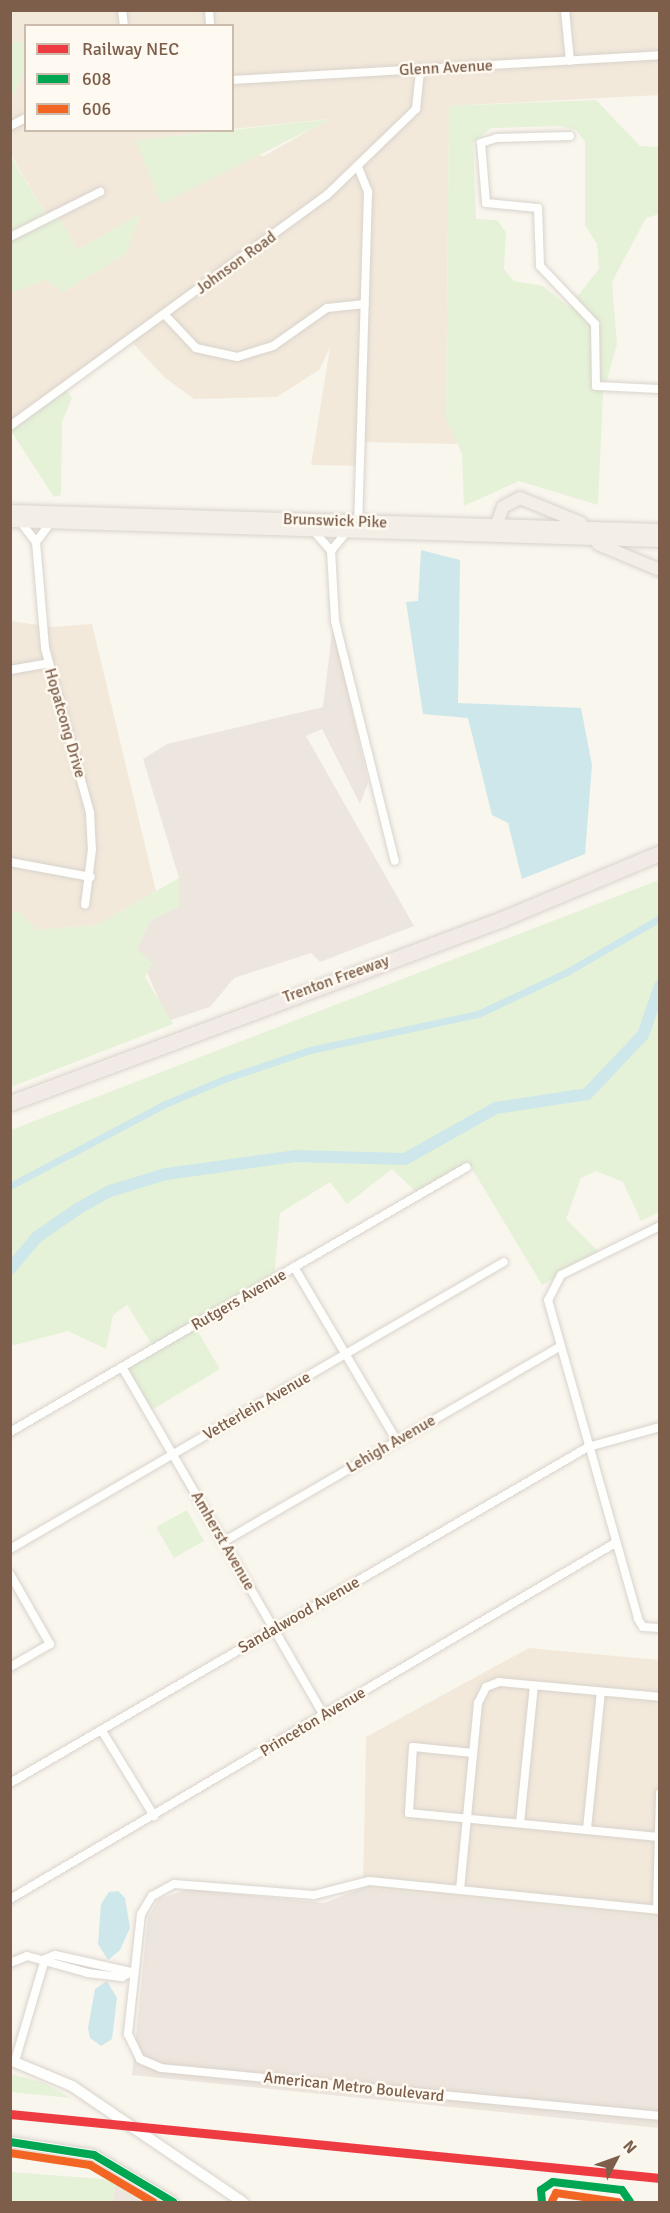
<!DOCTYPE html>
<html>
<head>
<meta charset="utf-8">
<style>
	body { margin:0 }
	#map { position:relative; width:670px; height:2213px; overflow:hidden; background:#f9f6ee; font-family:Signika,sans-serif }
	div>[style] { position:absolute }
	[style*='--x'] { left:calc(var(--x)*1px); top:calc(var(--y)*1px); width:calc(var(--w)*1px); rotate:calc(var(--a)*1deg) }
	.residential>* { inset:0; background:#f2e9db }
	.industrial>* { inset:0; background:#ede6de }
	.green>* { inset:0; background:#e5f2d8 }
	.water>* { inset:0; background:#cee7eb }
	.canal>* { height:7px; margin:-3.5px; padding:0 3.5px; transform-origin:3.5px; border-radius:3.5px; background:#cee7eb }
	.river>* { height:12px; margin:-6px; padding:0 6px; transform-origin:6px; border-radius:6px; background:#cee7eb }
	.roads { filter:drop-shadow(0 0 2px #d9d3cc) drop-shadow(0 0 2px #d9d3cc) }
	.street>* { height:8px; margin:-4px; padding:0 4px; transform-origin:4px; border-radius:4px; background:#fefefc }
	.secondary>* { height:10px; margin:-5px; padding:0 5px; transform-origin:5px; border-radius:5px; background:#fefefc }
	.primary>* { height:12px; margin:-6px; padding:0 6px; transform-origin:6px; border-radius:6px; background:#f4efe6 }
	.highway>* { height:15px; margin:-7.5px; padding:0 7.5px; transform-origin:7.5px; border-radius:7.5px; background:#f2eae6 }
	.bus-1>* { height:8px; margin:-4px; padding:0 4px; transform-origin:4px; border-radius:4px; background:#00a651 }
	.bus-2>* { height:8px; margin:-4px; padding:0 4px; transform-origin:4px; border-radius:4px; background:#f26522 }
	.rail-1>* { height:9px; margin:-4.5px; padding:0 4.5px; transform-origin:4.5px; border-radius:4.5px; background:#ee3a41 }
	span { translate:-50% -50%; white-space:nowrap; text-align:center; line-height:1.15; -webkit-text-stroke:5px #fffaf1; paint-order:stroke }
	.street-label { font-size:16px; color:#7c5e4a }
	.frame { position:absolute; inset:0; border:12px solid #7c5e4a; pointer-events:none }
	.legend { position:absolute; left:24px; top:24px; width:210px; height:108px; box-sizing:border-box; background:#fffaf1; border:2px solid #cbbcae; margin:0; padding:8px 10px; list-style:none; font-size:18px; color:#7c5e4a }
	.legend li { display:flex; align-items:center; gap:12px; height:30px }
	.legend b { width:30px; border:2px solid #cbbcae }
	.north { position:absolute; left:586px; top:2129px; width:60px; height:60px; -webkit-text-stroke:4px #fffaf1; paint-order:stroke; rotate:49deg; font-size:16px; font-weight:700; line-height:24px; text-align:center; color:#7c5e4a }
	.north::after { content:''; display:block; margin:auto; width:21px; height:27px; background:#7c5e4a; clip-path:polygon(50% 0,100% 100%,50% 72%,0 100%) }
</style>
</head>
<body>
<div id="map">
	<div class="residential">
		<i style="clip-path:polygon(11px 11px,659px 11px,659px 95px,449px 106px,446px 418px,458px 444px,361px 442px,360px 466px,311px 465px,330px 348px,319px 370px,277px 397px,194px 399px,164px 377px,130px 340px,11px 426px,11px 293px,46px 279px,63px 292px,125px 254px,140px 215px,77px 250px,57px 214px,48px 218px,11px 155px,11px 98px,25px 70px,26px 130px,220px 131px,137px 140px,264px 156px,329px 119px,233px 129px,232px 26px,26px 26px,25px 42px,11px 42px)"></i>
		<i style="clip-path:polygon(11px 621px,52px 627px,92px 624px,156px 891px,98px 925px,37px 930px,19px 912px,11px 914px)"></i>
		<i style="clip-path:polygon(529px 1648px,659px 1660px,659px 1917px,363px 1888px,366px 1737px)"></i>
	</div>
	<div class="industrial">
		<i style="clip-path:polygon(333px 624px,368px 783px,360px 804px,322px 729px,306px 736px,414px 926px,320px 962px,311px 953px,234px 978px,210px 1007px,168px 1021px,137px 949px,149px 922px,179px 906px,179px 878px,143px 759px,167px 744px,323px 707px)"></i>
		<i style="clip-path:polygon(363px 1888px,659px 1917px,659px 2128px,132px 2075px,148px 1917px,159px 1899px,189px 1889px,324px 1903px)"></i>
		<i style="clip-path:polygon(116px 2180px,154px 2202px,113px 2202px)"></i>
	</div>
	<div class="green">
		<i style="clip-path:polygon(11px 42px,26px 42px,25px 70px,11px 98px)"></i>
		<i style="clip-path:polygon(evenodd,596px 100px,640px 146px,660px 147px,659px 214px,646px 218px,612px 282px,617px 344px,603px 394px,598px 505px,519px 481px,464px 506px,462px 454px,446px 419px,449px 106px,596px 100px,560px 126px,576px 130px,585px 142px,585px 225px,597px 244px,599px 269px,569px 307px,543px 286px,514px 281px,504px 269px,506px 232px,497px 220px,476px 219px,473px 143px,491px 128px,560px 126px)"></i>
		<i style="clip-path:polygon(331px 119px,161px 204px,136px 140px,232px 130px)"></i>
		<i style="clip-path:polygon(10px 155px,48px 218px,57px 213px,77px 250px,140px 214px,126px 254px,63px 292px,46px 280px,11px 293px)"></i>
		<i style="clip-path:polygon(66px 390px,72px 398px,62px 422px,61px 495px,54px 497px,11px 431px)"></i>
		<i style="clip-path:polygon(179px 878px,179px 906px,149px 922px,137px 949px,152px 964px,145px 977px,173px 1024px,11px 1087px,11px 914px,19px 911px,37px 930px,97px 925px)"></i>
		<i style="clip-path:polygon(659px 880px,659px 1212px,641px 1221px,623px 1182px,596px 1171px,581px 1178px,566px 1219px,601px 1254px,542px 1285px,471px 1167px,416px 1192px,392px 1169px,347px 1204px,330px 1182px,280px 1213px,274px 1279px,194px 1325px,220px 1369px,145px 1414px,119px 1369px,154px 1348px,127px 1305px,113px 1315px,106px 1349px,68px 1331px,11px 1346px,11px 1130px)"></i>
		<i style="clip-path:polygon(187px 1510px,204px 1541px,174px 1558px,156px 1527px)"></i>
		<i style="clip-path:polygon(11px 2074px,44px 2083px,71px 2098px,11px 2092px)"></i>
		<i style="clip-path:polygon(10px 2172px,116px 2180px,113px 2202px,11px 2202px)"></i>
	</div>
	<div class="water">
		<i style="clip-path:polygon(421px 550px,460px 560px,458px 703px,581px 708px,592px 765px,585px 854px,522px 879px,508px 823px,492px 815px,468px 718px,423px 714px,406px 602px,418px 601px)"></i>
		<i style="clip-path:polygon(118px 1891px,125px 1898px,130px 1928px,120px 1950px,108px 1960px,98px 1944px,101px 1904px,109px 1892px)"></i>
		<i style="clip-path:polygon(107px 1981px,117px 1998px,112px 2039px,101px 2046px,90px 2038px,88px 2028px,95px 1989px)"></i>
	</div>
	<div class="canal">
		<i style="--x:10;--y:1186;--w:175;--a:-27.9"></i>
		<i style="--x:165;--y:1104;--w:67;--a:-22.8"></i>
		<i style="--x:227;--y:1078;--w:88;--a:-18.6"></i>
		<i style="--x:310;--y:1050;--w:172;--a:-12.1"></i>
		<i style="--x:478;--y:1014;--w:98;--a:-25.3"></i>
		<i style="--x:567;--y:972;--w:108;--a:-30.1"></i>
	</div>
	<div class="river">
		<i style="--x:10;--y:1269;--w:42;--a:-49.8"></i>
		<i style="--x:37;--y:1237;--w:51;--a:-34.6"></i>
		<i style="--x:79;--y:1208;--w:35;--a:-29"></i>
		<i style="--x:110;--y:1191;--w:59;--a:-16.9"></i>
		<i style="--x:166;--y:1174;--w:130;--a:-7.9"></i>
		<i style="--x:295;--y:1156;--w:110;--a:1.6"></i>
		<i style="--x:405;--y:1159;--w:104;--a:-29.3"></i>
		<i style="--x:496;--y:1108;--w:92;--a:-8.7"></i>
		<i style="--x:587;--y:1094;--w:81;--a:-46.5"></i>
		<i style="--x:643;--y:1035;--w:52;--a:-70.9"></i>
	</div>
	<div class="roads">
		<div class="street">
			<i style="--x:122;--y:10;--w:16;--a:83"></i>
			<i style="--x:209;--y:10;--w:16;--a:86"></i>
			<i style="--x:565;--y:10;--w:51;--a:84.4"></i>
			<i style="--x:232;--y:80;--w:429;--a:-3.3"></i>
			<i style="--x:10;--y:126;--w:18;--a:-27"></i>
			<i style="--x:570;--y:136;--w:73;--a:178.4"></i>
			<i style="--x:497;--y:138;--w:17;--a:163"></i>
			<i style="--x:481;--y:143;--w:60;--a:85.2"></i>
			<i style="--x:486;--y:203;--w:52;--a:5.5"></i>
			<i style="--x:538;--y:208;--w:58;--a:88"></i>
			<i style="--x:540;--y:266;--w:80;--a:46.5"></i>
			<i style="--x:595;--y:324;--w:62;--a:89.1"></i>
			<i style="--x:596;--y:386;--w:64;--a:2.7"></i>
			<i style="--x:358;--y:167;--w:27;--a:68"></i>
			<i style="--x:368;--y:192;--w:330;--a:91.7"></i>
			<i style="--x:10;--y:237;--w:101;--a:-26.6"></i>
			<i style="--x:165;--y:315;--w:45;--a:46.8"></i>
			<i style="--x:196;--y:348;--w:42;--a:12.4"></i>
			<i style="--x:237;--y:357;--w:38;--a:-17"></i>
			<i style="--x:273;--y:346;--w:66;--a:-35.1"></i>
			<i style="--x:327;--y:308;--w:38;--a:-6"></i>
			<i style="--x:10;--y:426;--w:392;--a:-36.1"></i>
			<i style="--x:327;--y:195;--w:124;--a:-44"></i>
			<i style="--x:416;--y:109;--w:39;--a:-84"></i>
			<i style="--x:20;--y:521;--w:26;--a:53"></i>
			<i style="--x:36;--y:542;--w:106;--a:85.1"></i>
			<i style="--x:45;--y:648;--w:171;--a:74.7"></i>
			<i style="--x:90;--y:813;--w:36;--a:87"></i>
			<i style="--x:92;--y:849;--w:56;--a:97.1"></i>
			<i style="--x:313;--y:530;--w:28;--a:49"></i>
			<i style="--x:331;--y:551;--w:70;--a:86.7"></i>
			<i style="--x:335;--y:621;--w:247;--a:76"></i>
			<i style="--x:36;--y:542;--w:25;--a:-53"></i>
			<i style="--x:331;--y:551;--w:26;--a:-51"></i>
			<i style="--x:10;--y:670;--w:39;--a:-10"></i>
			<i style="--x:10;--y:862;--w:82;--a:10.5"></i>
			<i style="--x:660;--y:1226;--w:110;--a:153.7"></i>
			<i style="--x:561;--y:1275;--w:28;--a:117"></i>
			<i style="--x:548;--y:1300;--w:331;--a:74.2"></i>
			<i style="--x:638;--y:1619;--w:9;--a:58"></i>
			<i style="--x:643;--y:1627;--w:17;--a:3"></i>
			<i style="--x:294;--y:1267;--w:202;--a:59.4"></i>
			<i style="--x:122;--y:1367;--w:402;--a:59.9"></i>
			<i style="--x:10;--y:1432;--w:528;--a:-30.11"></i>
			<i style="--x:223;--y:1542;--w:389;--a:-30.1"></i>
			<i style="--x:10;--y:1549;--w:571;--a:-30.16"></i>
			<i style="--x:10;--y:1574;--w:81;--a:60.3"></i>
			<i style="--x:50;--y:1644;--w:46;--a:150.1"></i>
			<i style="--x:102;--y:1731;--w:100;--a:58.5"></i>
			<i style="--x:473;--y:1753;--w:60;--a:-174.3"></i>
			<i style="--x:413;--y:1747;--w:66;--a:93.5"></i>
			<i style="--x:409;--y:1813;--w:252;--a:5.5"></i>
			<i style="--x:10;--y:1783;--w:669;--a:-30.17"></i>
			<i style="--x:588;--y:1447;--w:75;--a:-15.5"></i>
			<i style="--x:520;--y:1823;--w:138;--a:-84.2"></i>
			<i style="--x:587;--y:1829;--w:138;--a:-84.2"></i>
			<i style="--x:460;--y:1890;--w:188;--a:-84.5"></i>
			<i style="--x:478;--y:1703;--w:18;--a:-63"></i>
			<i style="--x:486;--y:1687;--w:14;--a:-21"></i>
			<i style="--x:499;--y:1682;--w:162;--a:5.3"></i>
			<i style="--x:10;--y:1899;--w:702;--a:-30.47"></i>
			<i style="--x:657;--y:1909;--w:116;--a:-88.5"></i>
			<i style="--x:660;--y:1910;--w:292;--a:-174.3"></i>
			<i style="--x:369;--y:1881;--w:57;--a:165.7"></i>
			<i style="--x:314;--y:1895;--w:140;--a:-175.5"></i>
			<i style="--x:174;--y:1884;--w:25;--a:151"></i>
			<i style="--x:152;--y:1896;--w:21;--a:121"></i>
			<i style="--x:141;--y:1914;--w:121;--a:96.2"></i>
			<i style="--x:128;--y:2034;--w:28;--a:64"></i>
			<i style="--x:140;--y:2059;--w:23;--a:23"></i>
			<i style="--x:161;--y:2068;--w:501;--a:5.49"></i>
			<i style="--x:45;--y:1959;--w:11;--a:-22"></i>
			<i style="--x:55;--y:1955;--w:78;--a:12.6"></i>
			<i style="--x:10;--y:1963;--w:18;--a:-22"></i>
			<i style="--x:27;--y:1956;--w:63;--a:15.6"></i>
			<i style="--x:88;--y:1973;--w:34;--a:7"></i>
			<i style="--x:122;--y:1977;--w:10;--a:-29"></i>
			<i style="--x:15;--y:2061;--w:106;--a:-73.6"></i>
		</div>
		<div class="secondary">
			<i style="--x:10;--y:2060;--w:67;--a:22.8"></i>
			<i style="--x:72;--y:2086;--w:207;--a:34.2"></i>
			<i style="--x:10;--y:2142;--w:85;--a:8.8"></i>
			<i style="--x:94;--y:2155;--w:92;--a:30.7"></i>
		</div>
		<div class="primary">
			<i style="--x:10;--y:511;--w:650;--a:1.67"></i>
			<i style="--x:10;--y:521;--w:650;--a:1.76"></i>
			<i style="--x:496;--y:526;--w:20;--a:-70"></i>
			<i style="--x:503;--y:507;--w:19;--a:-28"></i>
			<i style="--x:520;--y:498;--w:66;--a:22.3"></i>
			<i style="--x:598;--y:544;--w:67;--a:22.8"></i>
		</div>
		<div class="highway">
			<i style="--x:10;--y:1103;--w:525;--a:-20.5"></i>
			<i style="--x:502;--y:919;--w:171;--a:-22.7"></i>
		</div>
	</div>
	<div class="bus-1">
		<i style="--x:10;--y:2142;--w:85;--a:8.8"></i>
		<i style="--x:94;--y:2155;--w:92;--a:30.7"></i>
		<i style="--x:542;--y:2202;--w:12;--a:-95"></i>
		<i style="--x:541;--y:2190;--w:14;--a:-34"></i>
		<i style="--x:553;--y:2182;--w:69;--a:6.6"></i>
		<i style="--x:622;--y:2190;--w:14;--a:56"></i>
	</div>
	<div class="bus-2">
		<i style="--x:10;--y:2153;--w:81;--a:8.5"></i>
		<i style="--x:90;--y:2165;--w:73;--a:30.4"></i>
		<i style="--x:552;--y:2201;--w:9;--a:-63"></i>
		<i style="--x:556;--y:2193;--w:63;--a:8.3"></i>
	</div>
	<div class="rail-1">
		<i style="--x:10;--y:2114;--w:653;--a:5.62"></i>
	</div>
	<div class="street-label">
		<span style="left:446px;top:68px;rotate:-3deg">Glenn Avenue</span>
		<span style="left:236px;top:263px;rotate:-36deg">Johnson Road</span>
		<span style="left:335px;top:521px;rotate:2deg">Brunswick Pike</span>
		<span style="left:65px;top:723px;rotate:74deg">Hopatcong Drive</span>
		<span style="left:336px;top:979px;rotate:-20deg">Trenton Freeway</span>
		<span style="left:239px;top:1300px;rotate:-30deg">Rutgers Avenue</span>
		<span style="left:257px;top:1406px;rotate:-30deg">Vetterlein Avenue</span>
		<span style="left:391px;top:1444px;rotate:-30deg">Lehigh Avenue</span>
		<span style="left:223px;top:1541px;rotate:60deg">Amherst Avenue</span>
		<span style="left:299px;top:1615px;rotate:-30deg">Sandalwood Avenue</span>
		<span style="left:313px;top:1722px;rotate:-31deg">Princeton Avenue</span>
		<span style="left:354px;top:2087px;rotate:6deg">American Metro Boulevard</span>
	</div>
	<div class="frame"></div>
	<ul class="legend">
	<li><b style="height:8px;background:#ee3a41"></b>Railway NEC</li>
	<li><b style="height:8px;background:#00a651"></b>608</li>
	<li><b style="height:8px;background:#f26522"></b>606</li>
	</ul>
	<div class="north">N</div>
</div>
</body>
</html>
